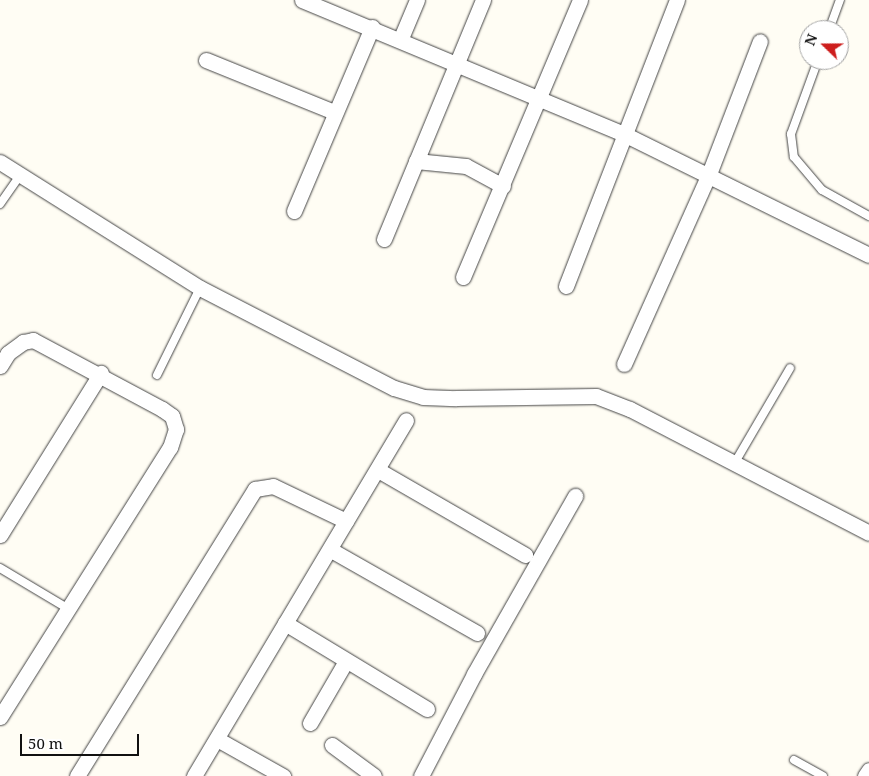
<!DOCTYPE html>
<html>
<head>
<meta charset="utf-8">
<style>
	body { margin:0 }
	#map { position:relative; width:869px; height:776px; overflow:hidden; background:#fffdf4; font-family:"Noto Serif",serif }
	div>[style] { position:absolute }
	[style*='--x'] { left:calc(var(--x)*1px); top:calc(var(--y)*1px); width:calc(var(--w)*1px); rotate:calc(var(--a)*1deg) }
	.roads { filter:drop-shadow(0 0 1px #444) drop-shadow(0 0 1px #444) }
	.service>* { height:8px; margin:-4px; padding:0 4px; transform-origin:4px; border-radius:4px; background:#fff }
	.minor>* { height:15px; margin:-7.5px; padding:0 7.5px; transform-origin:7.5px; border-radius:7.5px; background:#fff }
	span { translate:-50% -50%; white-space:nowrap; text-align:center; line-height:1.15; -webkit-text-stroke:5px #fff; paint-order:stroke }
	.north { position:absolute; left:799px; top:20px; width:50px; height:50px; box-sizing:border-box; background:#fff; border:1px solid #a0a0a0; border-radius:50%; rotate:292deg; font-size:14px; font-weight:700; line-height:20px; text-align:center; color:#111 }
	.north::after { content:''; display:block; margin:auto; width:18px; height:22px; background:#cd1d1c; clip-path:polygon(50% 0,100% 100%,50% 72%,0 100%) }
	.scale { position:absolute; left:20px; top:734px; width:119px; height:22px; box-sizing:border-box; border:2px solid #111; border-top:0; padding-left:6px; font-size:15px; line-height:18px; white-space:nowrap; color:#111; -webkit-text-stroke:4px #fff; paint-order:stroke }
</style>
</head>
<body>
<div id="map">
	<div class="roads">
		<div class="service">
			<i style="--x:829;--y:30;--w:32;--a:-70"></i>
			<i style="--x:818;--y:60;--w:79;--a:110"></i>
			<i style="--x:791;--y:134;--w:23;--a:83"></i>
			<i style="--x:794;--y:157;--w:43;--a:49.7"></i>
			<i style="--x:822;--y:190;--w:54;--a:29"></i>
			<i style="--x:0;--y:204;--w:35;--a:-55"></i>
			<i style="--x:157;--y:375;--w:97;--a:-63.7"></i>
			<i style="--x:734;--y:464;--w:111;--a:-59.7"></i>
			<i style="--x:0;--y:568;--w:78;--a:30.8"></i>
			<i style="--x:794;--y:760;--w:33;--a:29"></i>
		</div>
		<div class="minor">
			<i style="--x:302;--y:0;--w:349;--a:22.6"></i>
			<i style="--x:624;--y:134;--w:273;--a:26.3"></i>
			<i style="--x:401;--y:38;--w:41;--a:-67.2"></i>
			<i style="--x:206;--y:60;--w:138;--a:22.1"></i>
			<i style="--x:416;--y:161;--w:50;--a:5.7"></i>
			<i style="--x:466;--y:166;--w:42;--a:28.4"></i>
			<i style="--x:0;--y:162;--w:236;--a:32.2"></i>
			<i style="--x:200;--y:288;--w:218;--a:27.3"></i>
			<i style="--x:394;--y:388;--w:30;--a:17"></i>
			<i style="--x:423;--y:397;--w:33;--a:2"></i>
			<i style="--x:456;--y:398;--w:140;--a:-0.8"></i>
			<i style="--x:596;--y:396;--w:36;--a:21"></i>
			<i style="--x:630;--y:409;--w:269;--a:27.4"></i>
			<i style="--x:294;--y:211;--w:200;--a:-67"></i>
			<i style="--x:384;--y:239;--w:259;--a:-67.5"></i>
			<i style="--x:463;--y:277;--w:301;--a:-67.1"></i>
			<i style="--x:566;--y:286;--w:307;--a:-68.8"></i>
			<i style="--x:624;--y:364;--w:208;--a:-65.9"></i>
			<i style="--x:709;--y:174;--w:142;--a:-69"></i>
			<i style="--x:0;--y:366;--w:15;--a:-58"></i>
			<i style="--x:8;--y:353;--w:19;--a:-36"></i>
			<i style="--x:23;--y:342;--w:10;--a:-11"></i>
			<i style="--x:33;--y:340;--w:146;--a:28.1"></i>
			<i style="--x:162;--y:409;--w:12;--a:35"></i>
			<i style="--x:172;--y:416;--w:14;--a:73"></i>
			<i style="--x:176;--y:429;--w:19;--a:108"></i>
			<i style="--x:170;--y:447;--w:319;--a:122.2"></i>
			<i style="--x:378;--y:470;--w:170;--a:30"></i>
			<i style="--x:0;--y:535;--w:191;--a:-58.1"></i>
			<i style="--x:331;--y:550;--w:168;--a:29.6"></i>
			<i style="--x:285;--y:623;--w:166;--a:31.2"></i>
			<i style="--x:310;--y:723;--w:72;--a:-59.9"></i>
			<i style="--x:217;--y:739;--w:76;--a:29.3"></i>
			<i style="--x:332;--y:745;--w:52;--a:36.4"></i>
			<i style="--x:77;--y:776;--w:338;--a:-58.2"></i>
			<i style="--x:255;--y:489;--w:18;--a:-9"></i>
			<i style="--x:273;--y:486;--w:81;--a:25.6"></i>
			<i style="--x:194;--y:776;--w:414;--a:-59.2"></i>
			<i style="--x:421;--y:776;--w:115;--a:-62.5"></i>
			<i style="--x:474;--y:674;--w:205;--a:-60.4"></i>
			<i style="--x:865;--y:776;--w:7;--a:-56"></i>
		</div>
	</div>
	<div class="north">N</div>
	<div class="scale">50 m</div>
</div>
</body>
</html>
